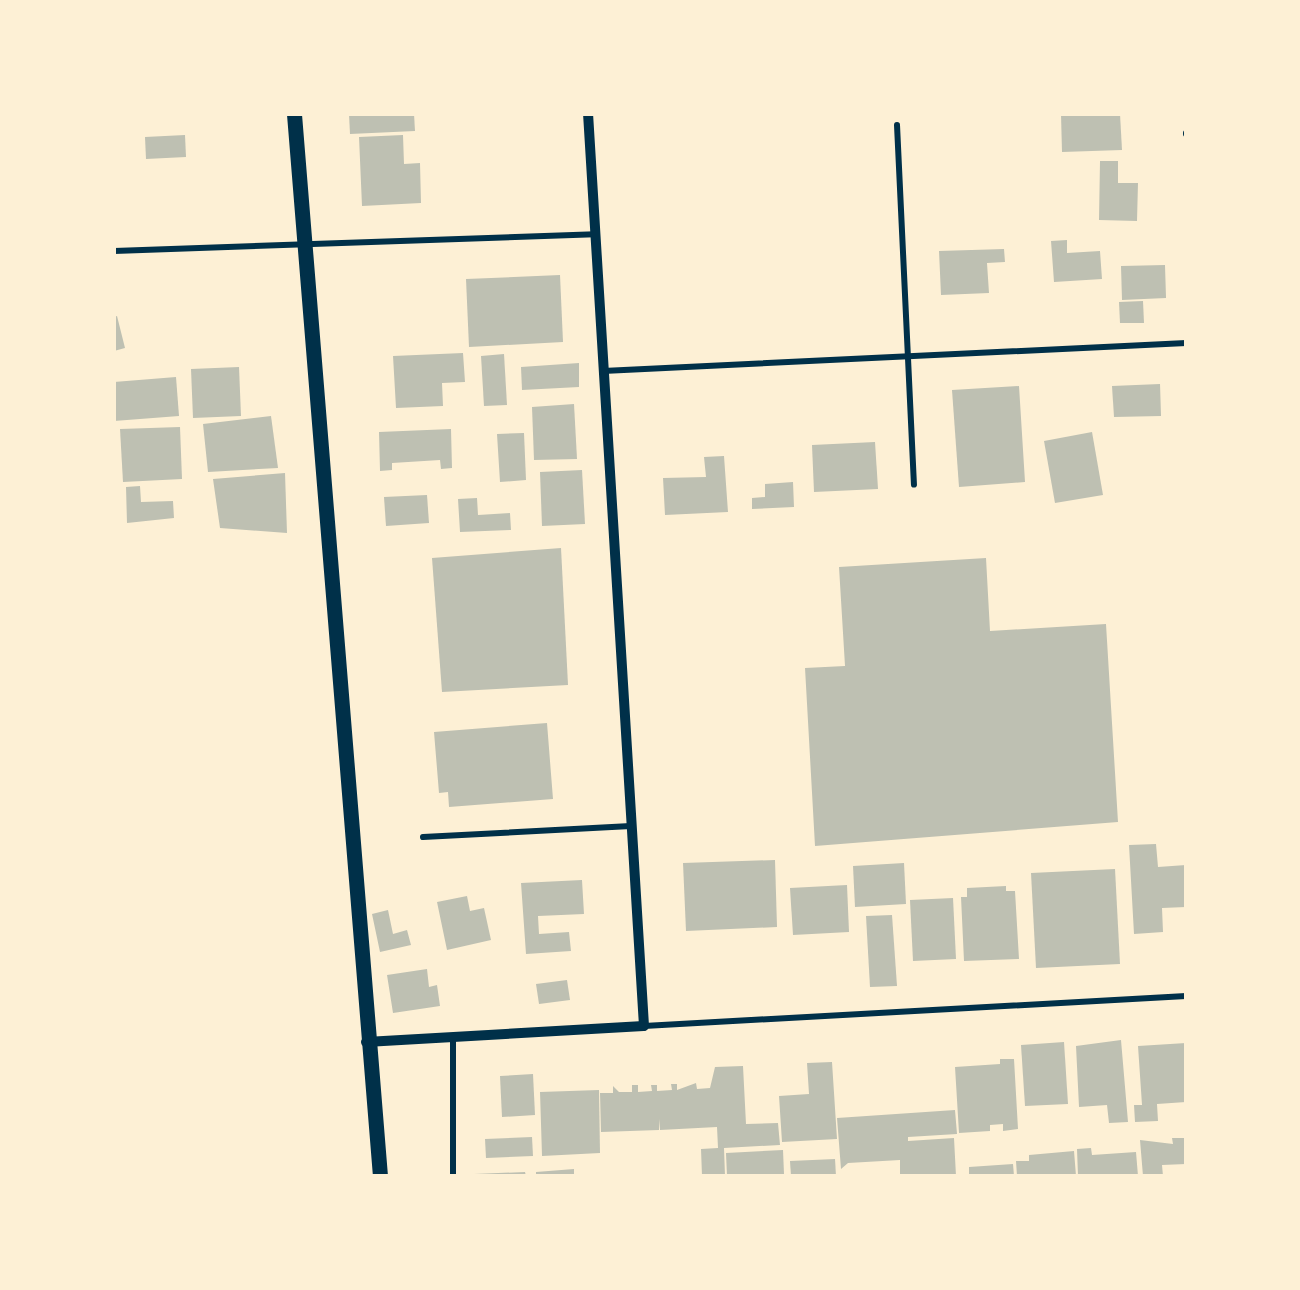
<!DOCTYPE html>
<html>
<head>
<meta charset="utf-8">
<style>
	body { margin:0 }
	#map { position:relative; width:1300px; height:1290px; overflow:hidden; background:#fdf0d5; font-family:Commissioner,sans-serif }
	div>[style] { position:absolute }
	[style*='--x'] { left:calc(var(--x)*1px); top:calc(var(--y)*1px); width:calc(var(--w)*1px); rotate:calc(var(--a)*1deg) }
	.building>* { inset:0; background:#bec0b2 }
	.minor>* { height:6px; margin:-3px; padding:0 3px; transform-origin:3px; border-radius:3px; background:#003049 }
	.tertiary>* { height:10px; margin:-5px; padding:0 5px; transform-origin:5px; border-radius:5px; background:#003049 }
	.primary>* { height:15px; margin:-7.5px; padding:0 7.5px; transform-origin:7.5px; border-radius:7.5px; background:#003049 }
	span { translate:-50% -50%; white-space:nowrap; text-align:center; line-height:1.15; -webkit-text-stroke:5px #fdf0d5; paint-order:stroke }
	.frame { position:absolute; inset:0; border:116px solid #fdf0d5; pointer-events:none }
</style>
</head>
<body>
<div id="map">
	<div class="building">
		<i style="clip-path:polygon(349px 114px,414px 114px,415px 131px,350px 134px)"></i>
		<i style="clip-path:polygon(1061px 114px,1120px 114px,1122px 150px,1062px 152px)"></i>
		<i style="clip-path:polygon(185px 135px,186px 157px,146px 159px,145px 137px)"></i>
		<i style="clip-path:polygon(403px 135px,404px 164px,420px 163px,421px 203px,362px 206px,359px 137px)"></i>
		<i style="clip-path:polygon(1100px 161px,1118px 161px,1118px 183px,1138px 183px,1137px 221px,1099px 220px)"></i>
		<i style="clip-path:polygon(1067px 240px,1067px 253px,1100px 251px,1102px 279px,1054px 282px,1051px 241px)"></i>
		<i style="clip-path:polygon(1004px 249px,1005px 262px,987px 263px,989px 293px,941px 295px,939px 251px)"></i>
		<i style="clip-path:polygon(1165px 265px,1166px 298px,1122px 300px,1121px 266px)"></i>
		<i style="clip-path:polygon(560px 275px,563px 342px,469px 347px,466px 279px)"></i>
		<i style="clip-path:polygon(1143px 301px,1144px 323px,1120px 323px,1119px 302px)"></i>
		<i style="clip-path:polygon(117px 316px,125px 348px,114px 351px,114px 317px)"></i>
		<i style="clip-path:polygon(463px 353px,465px 382px,442px 383px,443px 406px,396px 408px,393px 356px)"></i>
		<i style="clip-path:polygon(504px 354px,507px 405px,484px 406px,481px 356px)"></i>
		<i style="clip-path:polygon(579px 363px,579px 387px,522px 390px,521px 367px)"></i>
		<i style="clip-path:polygon(239px 367px,241px 416px,193px 418px,191px 369px)"></i>
		<i style="clip-path:polygon(176px 377px,179px 416px,114px 421px,114px 382px)"></i>
		<i style="clip-path:polygon(1160px 384px,1161px 416px,1114px 417px,1112px 386px)"></i>
		<i style="clip-path:polygon(1019px 386px,1025px 482px,959px 487px,952px 390px)"></i>
		<i style="clip-path:polygon(574px 404px,577px 459px,534px 460px,532px 407px)"></i>
		<i style="clip-path:polygon(271px 416px,278px 468px,208px 472px,203px 424px)"></i>
		<i style="clip-path:polygon(180px 427px,182px 479px,123px 482px,120px 429px)"></i>
		<i style="clip-path:polygon(451px 429px,452px 468px,441px 469px,440px 460px,392px 463px,392px 470px,380px 471px,379px 432px)"></i>
		<i style="clip-path:polygon(1092px 432px,1103px 495px,1055px 503px,1044px 441px)"></i>
		<i style="clip-path:polygon(524px 433px,526px 480px,500px 482px,497px 434px)"></i>
		<i style="clip-path:polygon(875px 442px,878px 489px,814px 492px,812px 445px)"></i>
		<i style="clip-path:polygon(724px 456px,728px 512px,665px 515px,663px 478px,706px 477px,704px 457px)"></i>
		<i style="clip-path:polygon(582px 470px,585px 524px,542px 526px,540px 472px)"></i>
		<i style="clip-path:polygon(285px 473px,287px 533px,220px 528px,213px 479px)"></i>
		<i style="clip-path:polygon(793px 482px,794px 507px,752px 509px,752px 498px,765px 497px,765px 484px)"></i>
		<i style="clip-path:polygon(140px 486px,141px 502px,173px 501px,174px 518px,127px 523px,126px 487px)"></i>
		<i style="clip-path:polygon(427px 495px,429px 523px,386px 526px,384px 497px)"></i>
		<i style="clip-path:polygon(477px 498px,478px 515px,510px 513px,511px 530px,460px 532px,458px 499px)"></i>
		<i style="clip-path:polygon(561px 548px,568px 685px,442px 692px,432px 558px)"></i>
		<i style="clip-path:polygon(986px 558px,990px 631px,1106px 624px,1118px 822px,815px 846px,805px 668px,845px 666px,839px 567px)"></i>
		<i style="clip-path:polygon(547px 723px,553px 799px,449px 807px,448px 792px,439px 793px,434px 732px)"></i>
		<i style="clip-path:polygon(1156px 844px,1158px 867px,1186px 865px,1186px 907px,1162px 908px,1163px 932px,1134px 934px,1129px 845px)"></i>
		<i style="clip-path:polygon(775px 860px,777px 927px,686px 931px,683px 863px)"></i>
		<i style="clip-path:polygon(904px 863px,906px 904px,855px 907px,853px 866px)"></i>
		<i style="clip-path:polygon(1115px 869px,1120px 964px,1036px 968px,1031px 873px)"></i>
		<i style="clip-path:polygon(582px 880px,584px 914px,538px 916px,539px 934px,569px 932px,571px 951px,526px 954px,521px 883px)"></i>
		<i style="clip-path:polygon(847px 885px,849px 932px,793px 935px,790px 888px)"></i>
		<i style="clip-path:polygon(1006px 886px,1006px 891px,1015px 891px,1019px 959px,964px 961px,961px 897px,967px 897px,967px 888px)"></i>
		<i style="clip-path:polygon(467px 896px,470px 911px,484px 908px,491px 940px,447px 950px,437px 902px)"></i>
		<i style="clip-path:polygon(953px 898px,956px 959px,913px 961px,910px 900px)"></i>
		<i style="clip-path:polygon(388px 910px,393px 934px,407px 930px,411px 945px,380px 952px,372px 914px)"></i>
		<i style="clip-path:polygon(892px 915px,897px 986px,870px 987px,866px 916px)"></i>
		<i style="clip-path:polygon(427px 969px,429px 987px,437px 985px,440px 1006px,393px 1013px,387px 975px)"></i>
		<i style="clip-path:polygon(567px 980px,570px 1000px,539px 1004px,536px 984px)"></i>
		<i style="clip-path:polygon(1121px 1040px,1128px 1122px,1109px 1123px,1107px 1105px,1079px 1107px,1076px 1046px)"></i>
		<i style="clip-path:polygon(1064px 1042px,1068px 1104px,1025px 1106px,1021px 1045px)"></i>
		<i style="clip-path:polygon(1186px 1043px,1186px 1102px,1157px 1104px,1158px 1121px,1135px 1122px,1134px 1105px,1142px 1105px,1138px 1046px)"></i>
		<i style="clip-path:polygon(1000px 1059px,1014px 1059px,1018px 1129px,1003px 1131px,1003px 1124px,990px 1125px,990px 1131px,959px 1133px,955px 1067px,1000px 1064px)"></i>
		<i style="clip-path:polygon(832px 1062px,837px 1139px,782px 1142px,779px 1096px,809px 1094px,807px 1063px)"></i>
		<i style="clip-path:polygon(743px 1066px,746px 1124px,778px 1123px,780px 1145px,724px 1148px,725px 1176px,702px 1176px,701px 1149px,718px 1148px,717px 1127px,660px 1130px,659px 1119px,659px 1130px,601px 1132px,600px 1093px,613px 1093px,613px 1086px,619px 1092px,632px 1092px,632px 1085px,638px 1085px,638px 1092px,652px 1091px,651px 1085px,657px 1085px,657px 1091px,672px 1090px,671px 1084px,677px 1084px,677px 1090px,696px 1083px,697px 1089px,710px 1088px,715px 1067px)"></i>
		<i style="clip-path:polygon(533px 1074px,535px 1115px,502px 1117px,500px 1076px)"></i>
		<i style="clip-path:polygon(599px 1090px,600px 1153px,542px 1156px,540px 1092px)"></i>
		<i style="clip-path:polygon(955px 1110px,957px 1134px,908px 1137px,908px 1141px,954px 1138px,956px 1176px,900px 1176px,900px 1160px,848px 1163px,841px 1169px,837px 1118px)"></i>
		<i style="clip-path:polygon(532px 1137px,533px 1156px,486px 1158px,485px 1139px)"></i>
		<i style="clip-path:polygon(1172px 1138px,1186px 1138px,1186px 1164px,1162px 1165px,1163px 1176px,1143px 1176px,1140px 1140px,1173px 1144px)"></i>
		<i style="clip-path:polygon(1091px 1148px,1092px 1155px,1136px 1152px,1138px 1176px,1078px 1176px,1077px 1149px)"></i>
		<i style="clip-path:polygon(783px 1150px,784px 1174px,727px 1176px,726px 1153px)"></i>
		<i style="clip-path:polygon(1074px 1151px,1076px 1176px,1017px 1176px,1016px 1161px,1029px 1161px,1029px 1155px)"></i>
		<i style="clip-path:polygon(835px 1159px,836px 1176px,791px 1176px,790px 1161px)"></i>
		<i style="clip-path:polygon(1013px 1164px,1014px 1176px,969px 1176px,969px 1167px)"></i>
		<i style="clip-path:polygon(574px 1169px,574px 1176px,536px 1176px,536px 1172px)"></i>
		<i style="clip-path:polygon(525px 1172px,526px 1176px,474px 1176px,474px 1174px)"></i>
	</div>
	<div class="minor">
		<i style="--x:897;--y:125;--w:360;--a:87.3"></i>
		<i style="--x:1186;--y:133;--w:1;--a:90"></i>
		<i style="--x:114;--y:251;--w:481;--a:-2"></i>
		<i style="--x:603;--y:371;--w:584;--a:-2.75"></i>
		<i style="--x:423;--y:837;--w:208;--a:-3"></i>
		<i style="--x:644;--y:1026;--w:543;--a:-3.17"></i>
		<i style="--x:453;--y:1176;--w:139;--a:-90"></i>
	</div>
	<div class="tertiary">
		<i style="--x:366;--y:1042;--w:278;--a:-3.3"></i>
		<i style="--x:644;--y:1026;--w:914;--a:-93.51"></i>
	</div>
	<div class="primary">
		<i style="--x:294;--y:114;--w:1065;--a:85.37"></i>
	</div>
	<div class="frame"></div>
</div>
</body>
</html>
